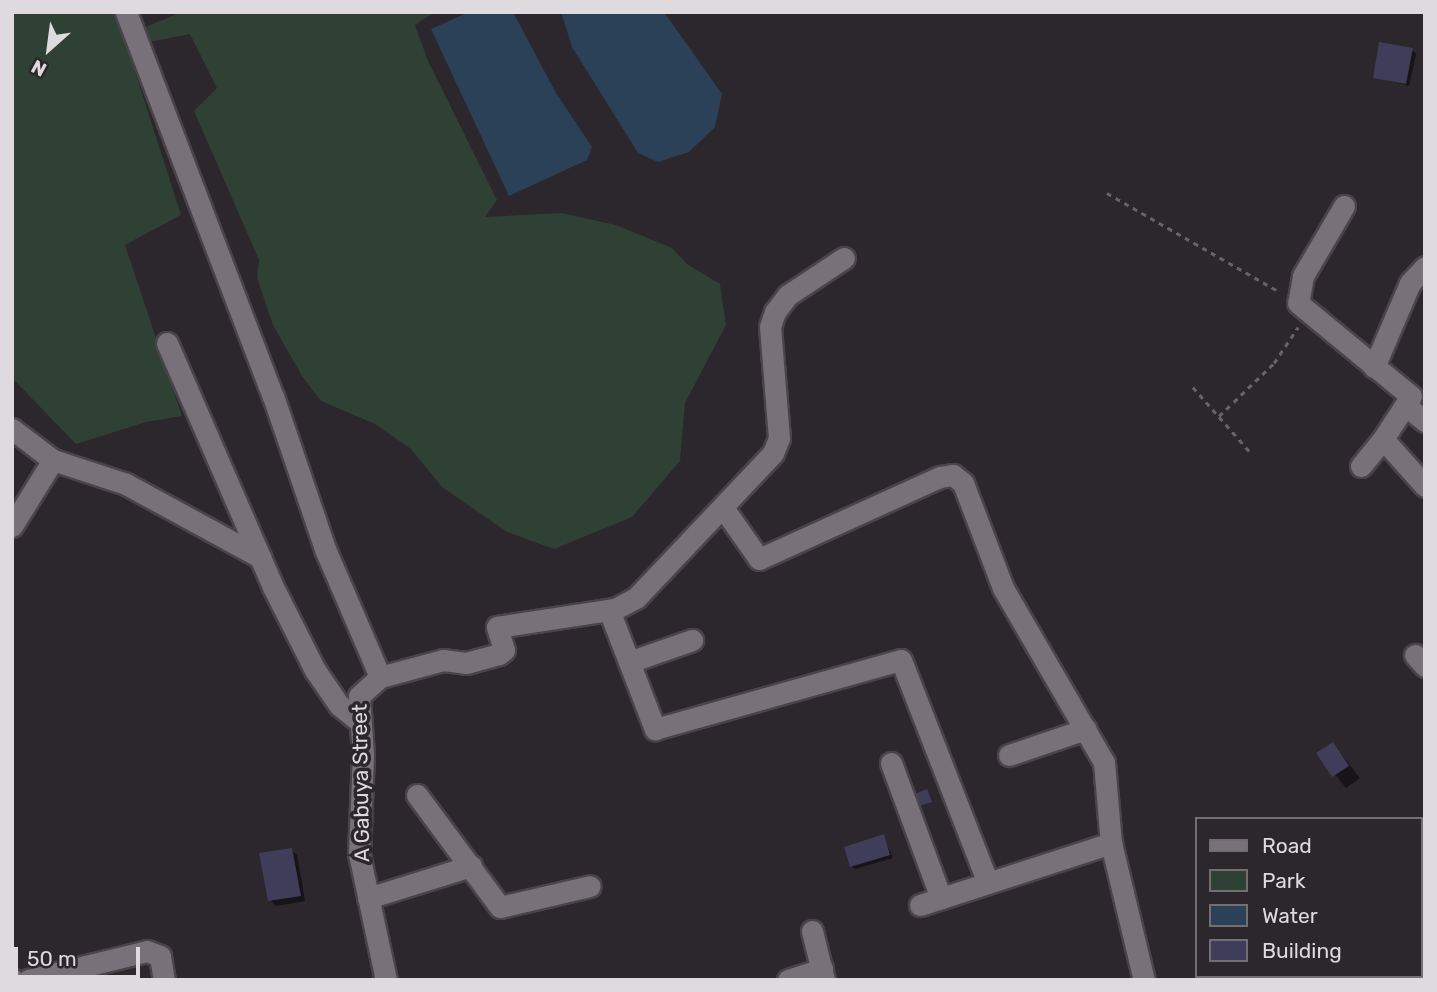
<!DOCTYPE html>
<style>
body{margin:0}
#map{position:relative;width:1437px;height:992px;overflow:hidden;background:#2c262d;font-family:Rubik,sans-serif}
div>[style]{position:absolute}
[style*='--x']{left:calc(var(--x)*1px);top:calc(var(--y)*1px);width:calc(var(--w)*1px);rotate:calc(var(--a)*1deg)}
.green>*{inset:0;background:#2f4034}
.water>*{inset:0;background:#2a4158}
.shadow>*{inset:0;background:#0007}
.building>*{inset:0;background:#403d5a}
.path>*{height:2.5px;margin-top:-1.25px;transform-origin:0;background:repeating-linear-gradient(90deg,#686369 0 5px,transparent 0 10px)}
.roads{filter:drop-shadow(2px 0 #494449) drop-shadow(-2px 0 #494449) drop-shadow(0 2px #494449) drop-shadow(0 -2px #494449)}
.minor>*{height:21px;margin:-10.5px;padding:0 10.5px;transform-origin:10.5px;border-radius:10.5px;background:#79717a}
span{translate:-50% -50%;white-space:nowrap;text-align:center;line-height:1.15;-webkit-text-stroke:7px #2c262d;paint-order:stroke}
.street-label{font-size:21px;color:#dedade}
.frame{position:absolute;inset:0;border:14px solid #dedade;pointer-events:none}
.legend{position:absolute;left:1195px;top:817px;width:228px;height:161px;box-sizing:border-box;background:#2c262d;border:2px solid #736e74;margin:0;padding:9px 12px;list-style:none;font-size:21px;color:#dedade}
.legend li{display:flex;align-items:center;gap:14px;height:35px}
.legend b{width:35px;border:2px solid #736e74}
.north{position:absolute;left:14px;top:14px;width:70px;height:70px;-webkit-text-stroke:5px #2c262d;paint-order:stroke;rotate:208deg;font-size:19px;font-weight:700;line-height:28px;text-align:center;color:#dedade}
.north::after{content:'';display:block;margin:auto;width:24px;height:32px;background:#dedade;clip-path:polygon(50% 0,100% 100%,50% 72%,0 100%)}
.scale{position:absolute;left:14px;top:947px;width:126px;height:32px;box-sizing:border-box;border:4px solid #dedade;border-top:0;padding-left:9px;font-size:21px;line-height:24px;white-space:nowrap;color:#dedade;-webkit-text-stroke:5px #2c262d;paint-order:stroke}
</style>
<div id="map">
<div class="green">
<i style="clip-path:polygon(12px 12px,116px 12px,181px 215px,125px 245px,182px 416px,146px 422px,76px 444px,12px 378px)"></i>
<i style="clip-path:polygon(182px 12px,435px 12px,415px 25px,428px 61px,497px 200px,485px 217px,562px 213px,616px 225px,672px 248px,687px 264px,720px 284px,726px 325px,685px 403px,680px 461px,632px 517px,554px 549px,507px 532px,442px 487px,411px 449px,375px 424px,321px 401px,302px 376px,273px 325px,257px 278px,259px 260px,194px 111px,217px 88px,190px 34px,144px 43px,138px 30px)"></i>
</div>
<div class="water">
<i style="clip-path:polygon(469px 12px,513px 12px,556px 93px,592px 147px,587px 160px,509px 196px,431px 29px)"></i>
<i style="clip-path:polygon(561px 12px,664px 12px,722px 94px,715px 127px,689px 152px,658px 162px,638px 153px,572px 47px)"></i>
</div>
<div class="shadow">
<i style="clip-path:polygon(1412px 50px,1416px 54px,1409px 86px,1375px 77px)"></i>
<i style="clip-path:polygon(1333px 744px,1360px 778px,1346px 788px,1319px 754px)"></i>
<i style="clip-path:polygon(883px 836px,893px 858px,855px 869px,851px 866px)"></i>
<i style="clip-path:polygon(291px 850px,297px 855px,305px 901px,276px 906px,270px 900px)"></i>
</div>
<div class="building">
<i style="clip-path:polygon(1379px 42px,1413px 48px,1406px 84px,1373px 78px)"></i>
<i style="clip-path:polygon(1333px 742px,1349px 766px,1332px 777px,1316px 753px)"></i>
<i style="clip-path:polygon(927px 789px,932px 802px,912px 808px,910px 796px)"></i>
<i style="clip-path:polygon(884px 834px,890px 855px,850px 867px,844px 847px)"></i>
<i style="clip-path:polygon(292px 848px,301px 896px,268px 901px,259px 853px)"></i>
</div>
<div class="path">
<i style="--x:1107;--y:193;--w:199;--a:29.8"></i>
<i style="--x:1193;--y:387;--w:88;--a:48.7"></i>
<i style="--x:1219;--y:416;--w:76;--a:-43.9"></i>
<i style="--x:1274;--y:363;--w:43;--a:-56.3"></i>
<i style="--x:1304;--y:976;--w:6;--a:45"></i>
<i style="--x:1335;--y:980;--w:7;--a:-34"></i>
</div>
<div class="roads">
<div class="minor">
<i style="--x:126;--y:12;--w:411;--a:69.1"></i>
<i style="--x:273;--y:396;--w:162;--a:71.2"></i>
<i style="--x:325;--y:549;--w:139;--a:66.7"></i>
<i style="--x:1344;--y:206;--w:81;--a:120.4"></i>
<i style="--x:1303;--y:276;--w:27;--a:100"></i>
<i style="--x:1298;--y:303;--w:146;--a:39.5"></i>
<i style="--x:1411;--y:396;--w:51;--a:123.1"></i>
<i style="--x:1383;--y:439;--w:63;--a:48.2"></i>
<i style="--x:167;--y:343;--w:264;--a:66.5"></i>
<i style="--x:272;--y:585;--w:95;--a:63.2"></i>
<i style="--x:315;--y:670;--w:42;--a:55.6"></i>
<i style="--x:339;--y:705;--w:26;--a:39"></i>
<i style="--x:1374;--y:367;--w:91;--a:-66.8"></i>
<i style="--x:1410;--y:283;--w:22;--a:-47"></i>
<i style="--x:1405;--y:405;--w:26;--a:39"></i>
<i style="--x:12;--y:429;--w:51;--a:37.1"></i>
<i style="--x:53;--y:460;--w:77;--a:18.2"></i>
<i style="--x:126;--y:484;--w:153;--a:28.6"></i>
<i style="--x:1361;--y:466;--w:35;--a:-51"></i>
<i style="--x:724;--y:509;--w:61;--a:55"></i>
<i style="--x:759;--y:559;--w:199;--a:-24.4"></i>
<i style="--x:940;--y:477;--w:13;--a:-9"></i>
<i style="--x:953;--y:475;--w:13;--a:39"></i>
<i style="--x:963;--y:483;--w:112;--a:69.1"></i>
<i style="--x:1003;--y:588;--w:201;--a:59.9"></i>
<i style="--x:1104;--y:762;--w:81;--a:85.1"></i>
<i style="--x:1111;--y:843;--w:141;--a:76.5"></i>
<i style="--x:12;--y:526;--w:78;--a:-58.2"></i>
<i style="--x:609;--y:610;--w:128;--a:68.9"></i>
<i style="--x:655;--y:729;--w:255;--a:-15.7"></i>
<i style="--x:901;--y:660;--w:239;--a:68.7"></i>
<i style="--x:1415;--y:655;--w:15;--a:48"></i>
<i style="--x:629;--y:662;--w:67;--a:-19.2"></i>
<i style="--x:1009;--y:755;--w:81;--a:-18.7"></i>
<i style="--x:891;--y:763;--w:144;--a:69.7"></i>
<i style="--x:417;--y:795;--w:139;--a:53.5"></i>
<i style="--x:500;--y:907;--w:92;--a:-13.1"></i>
<i style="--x:368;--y:898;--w:108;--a:-17.3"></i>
<i style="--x:920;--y:905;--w:201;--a:-18"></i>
<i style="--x:812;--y:931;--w:50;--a:76.2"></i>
<i style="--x:12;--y:979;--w:1;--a:45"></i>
<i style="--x:28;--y:980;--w:122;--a:-13.7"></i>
<i style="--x:147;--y:951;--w:14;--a:21"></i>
<i style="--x:160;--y:956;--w:24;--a:81"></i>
<i style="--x:386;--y:980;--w:129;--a:-102.1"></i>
<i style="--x:359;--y:854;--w:99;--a:-87.7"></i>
<i style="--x:363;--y:755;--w:59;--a:-93.9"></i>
<i style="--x:359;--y:696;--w:28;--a:-42"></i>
<i style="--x:380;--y:677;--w:65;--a:-15.1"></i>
<i style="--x:443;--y:660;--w:23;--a:7"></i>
<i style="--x:466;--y:663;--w:34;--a:-15"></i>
<i style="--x:499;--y:654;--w:6;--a:-39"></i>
<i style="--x:504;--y:650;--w:24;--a:-107"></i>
<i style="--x:497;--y:627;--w:119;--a:-8.7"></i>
<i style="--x:615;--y:609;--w:24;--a:-28"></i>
<i style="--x:636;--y:598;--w:199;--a:-46.6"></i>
<i style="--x:773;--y:453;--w:16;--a:-68"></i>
<i style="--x:779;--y:438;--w:111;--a:-94.6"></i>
<i style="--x:770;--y:327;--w:16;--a:-72"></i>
<i style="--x:775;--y:312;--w:21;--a:-53"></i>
<i style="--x:788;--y:295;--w:67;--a:-33.5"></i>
<i style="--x:788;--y:980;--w:36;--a:-18"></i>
</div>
</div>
<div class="street-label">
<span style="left:361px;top:783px;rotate:-91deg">A Gabuya Street</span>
</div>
<div class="frame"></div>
<ul class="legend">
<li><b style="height:9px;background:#79717a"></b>Road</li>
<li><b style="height:19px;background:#2f4034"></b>Park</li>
<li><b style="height:19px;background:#2a4158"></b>Water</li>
<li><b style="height:19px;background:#403d5a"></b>Building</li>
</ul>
<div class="north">N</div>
<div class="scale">50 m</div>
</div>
